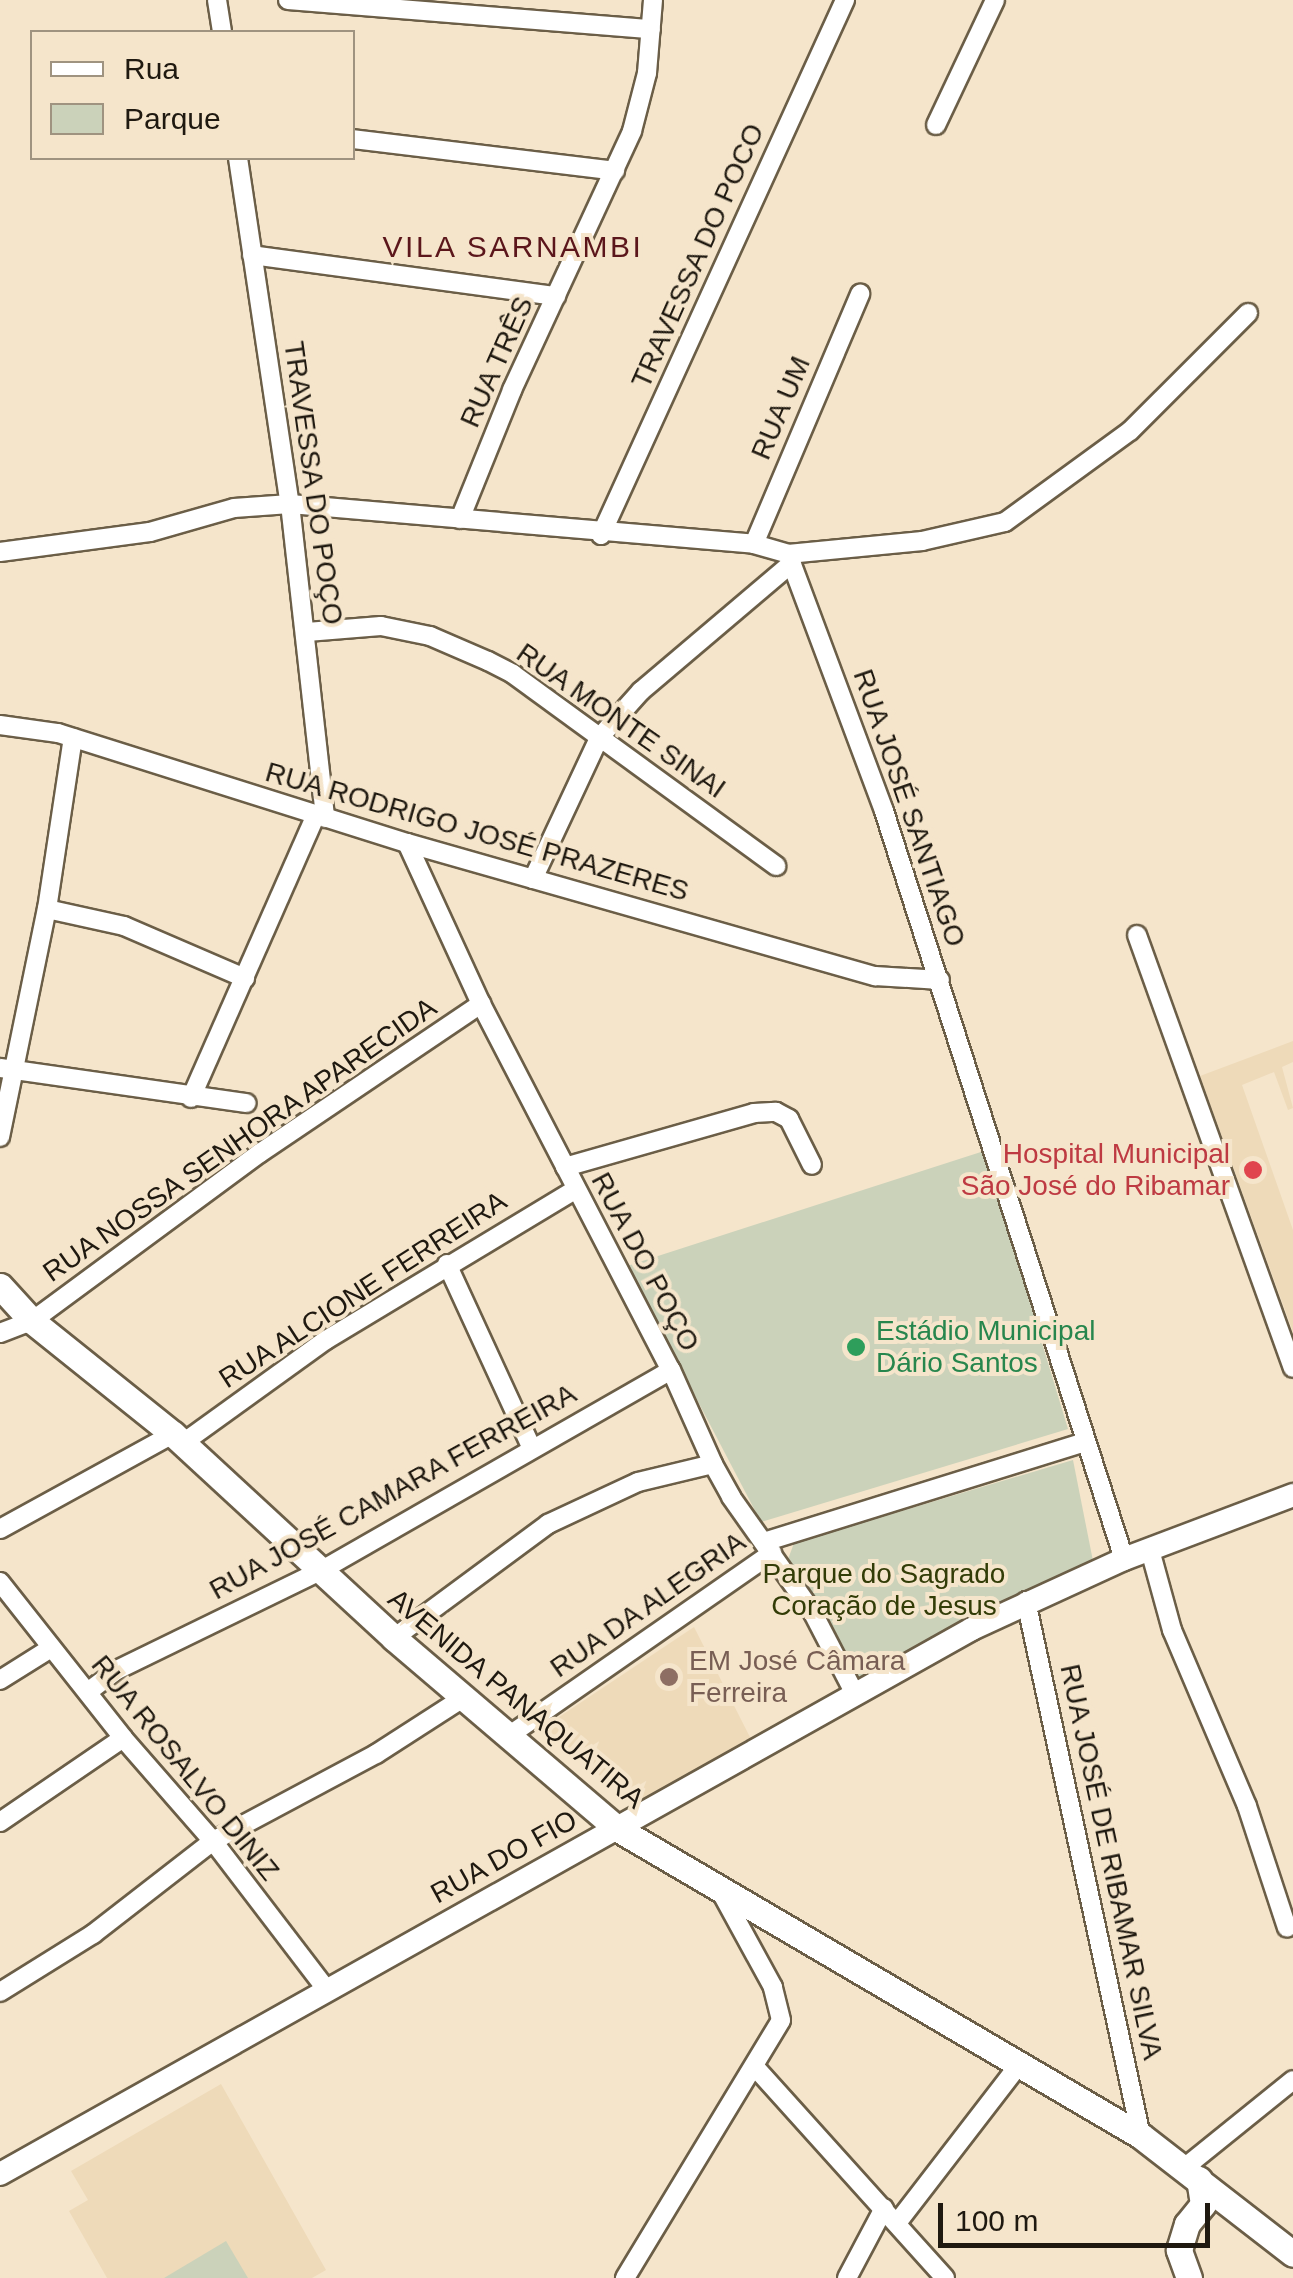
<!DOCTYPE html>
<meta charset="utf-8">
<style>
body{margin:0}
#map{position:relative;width:1293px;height:2278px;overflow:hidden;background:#f5e5cb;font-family:Arial,sans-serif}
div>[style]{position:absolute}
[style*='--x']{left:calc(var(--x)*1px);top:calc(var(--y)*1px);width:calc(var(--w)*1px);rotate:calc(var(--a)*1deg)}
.built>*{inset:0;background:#eedab9}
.green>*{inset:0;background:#cbd2ba}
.roads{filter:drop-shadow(2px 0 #6b5e47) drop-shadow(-2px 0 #6b5e47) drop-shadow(0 2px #6b5e47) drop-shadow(0 -2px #6b5e47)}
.minor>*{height:18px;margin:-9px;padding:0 9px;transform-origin:9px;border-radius:9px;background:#fff}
.tertiary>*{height:22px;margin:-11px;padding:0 11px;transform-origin:11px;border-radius:11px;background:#fff}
.secondary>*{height:25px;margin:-12.5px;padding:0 12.5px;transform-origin:12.5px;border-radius:12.5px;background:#fff}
.dots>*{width:28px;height:28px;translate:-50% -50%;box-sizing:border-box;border:5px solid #f5e5cb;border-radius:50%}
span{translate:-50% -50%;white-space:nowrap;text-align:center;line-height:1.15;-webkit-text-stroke:8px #f5e5cb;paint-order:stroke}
.street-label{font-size:28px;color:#1f1910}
.health-label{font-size:28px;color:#be3a42}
.right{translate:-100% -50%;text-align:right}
.leisure-label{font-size:28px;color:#27864d}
.left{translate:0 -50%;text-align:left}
.park-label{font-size:28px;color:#323c07}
.education-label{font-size:28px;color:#785e54}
.neighbourhood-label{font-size:30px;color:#5b161b;letter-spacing:2.5px}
.legend{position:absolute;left:30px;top:30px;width:325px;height:130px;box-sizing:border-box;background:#f5e5cb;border:2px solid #9f9380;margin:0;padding:12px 18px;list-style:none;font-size:30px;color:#1f1910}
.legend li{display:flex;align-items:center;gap:20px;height:50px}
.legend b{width:50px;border:2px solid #9f9380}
.scale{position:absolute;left:938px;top:2203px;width:272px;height:45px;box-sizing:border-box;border:5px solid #1f1910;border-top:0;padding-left:12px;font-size:30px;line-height:35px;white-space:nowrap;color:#1f1910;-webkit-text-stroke:8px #f5e5cb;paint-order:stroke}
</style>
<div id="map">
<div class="built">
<i style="clip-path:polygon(1293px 1041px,1293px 1062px,1282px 1067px,1293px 1108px,1288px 1110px,1274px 1072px,1242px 1085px,1293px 1230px,1293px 1332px,1200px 1076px)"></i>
<i style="clip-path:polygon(694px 1627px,754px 1745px,638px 1809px,544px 1727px)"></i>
<i style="clip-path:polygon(221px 2084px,326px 2270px,312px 2278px,107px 2278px,69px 2211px,88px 2200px,71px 2171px)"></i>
</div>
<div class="green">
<i style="clip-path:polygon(984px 1151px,1068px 1429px,761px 1522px,627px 1266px)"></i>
<i style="clip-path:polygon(1073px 1460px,1093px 1561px,862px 1686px,852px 1682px,787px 1562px,794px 1543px)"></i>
<i style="clip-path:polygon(226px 2241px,248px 2278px,164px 2278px)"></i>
</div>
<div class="roads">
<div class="minor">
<i style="--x:217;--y:0;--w:32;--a:81"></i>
<i style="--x:288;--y:0;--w:364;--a:4.6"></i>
<i style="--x:936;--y:125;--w:138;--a:-64.7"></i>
<i style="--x:352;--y:139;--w:265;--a:6.9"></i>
<i style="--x:238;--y:158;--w:350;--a:81.5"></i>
<i style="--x:290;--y:504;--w:316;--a:83.6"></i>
<i style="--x:252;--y:255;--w:307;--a:7.7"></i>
<i style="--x:460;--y:519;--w:139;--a:-68"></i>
<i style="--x:512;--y:390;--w:285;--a:-65.1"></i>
<i style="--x:632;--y:131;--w:60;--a:-75.5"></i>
<i style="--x:647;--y:73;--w:73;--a:-85.3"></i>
<i style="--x:601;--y:535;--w:588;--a:-65.48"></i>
<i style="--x:754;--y:544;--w:272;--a:-67"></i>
<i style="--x:0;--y:552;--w:151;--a:-7.6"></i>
<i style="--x:150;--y:532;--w:87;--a:-15.9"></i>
<i style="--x:234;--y:508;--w:56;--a:-4.1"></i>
<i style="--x:290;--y:504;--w:466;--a:4.9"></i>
<i style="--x:754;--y:544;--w:35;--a:16"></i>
<i style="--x:788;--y:554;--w:274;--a:69.5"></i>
<i style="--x:884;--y:811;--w:786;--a:72.21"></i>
<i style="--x:788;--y:554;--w:135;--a:-5.5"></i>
<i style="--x:922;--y:541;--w:85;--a:-12.9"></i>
<i style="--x:1005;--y:522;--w:155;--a:-36.1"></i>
<i style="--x:1130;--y:431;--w:167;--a:-45"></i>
<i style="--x:307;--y:632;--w:74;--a:-4.6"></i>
<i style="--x:381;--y:626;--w:50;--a:11.5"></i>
<i style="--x:430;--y:636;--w:63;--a:23.3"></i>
<i style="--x:488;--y:661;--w:28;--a:27"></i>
<i style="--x:513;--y:674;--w:326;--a:36.1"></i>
<i style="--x:0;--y:725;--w:59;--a:7.9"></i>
<i style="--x:58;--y:733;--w:366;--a:17.5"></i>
<i style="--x:407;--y:843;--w:487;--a:15.9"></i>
<i style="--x:875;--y:976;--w:65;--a:3.5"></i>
<i style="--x:407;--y:843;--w:177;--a:65.3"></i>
<i style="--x:481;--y:1004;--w:412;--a:62.6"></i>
<i style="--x:671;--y:1370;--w:103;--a:65.9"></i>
<i style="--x:713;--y:1464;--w:38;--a:61"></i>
<i style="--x:731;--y:1497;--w:142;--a:54.7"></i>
<i style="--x:813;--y:1613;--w:91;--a:62.6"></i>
<i style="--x:533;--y:879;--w:156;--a:-64.9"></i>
<i style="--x:599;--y:738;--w:63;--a:-48.2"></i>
<i style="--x:641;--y:691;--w:198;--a:-40.3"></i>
<i style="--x:47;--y:909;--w:79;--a:12.4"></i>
<i style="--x:124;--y:926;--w:132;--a:23.3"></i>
<i style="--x:1137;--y:935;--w:460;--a:70.2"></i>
<i style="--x:0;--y:1068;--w:249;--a:8.1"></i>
<i style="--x:191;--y:1098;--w:309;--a:-66.2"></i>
<i style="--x:0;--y:1137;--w:233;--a:-78.4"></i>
<i style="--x:47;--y:909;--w:173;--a:-81.4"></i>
<i style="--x:565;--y:1167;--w:197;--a:-15.9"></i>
<i style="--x:754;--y:1113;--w:22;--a:-3"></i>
<i style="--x:776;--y:1112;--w:15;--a:28"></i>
<i style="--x:789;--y:1119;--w:51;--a:63.4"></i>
<i style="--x:447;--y:1264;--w:201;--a:65.3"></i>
<i style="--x:0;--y:1333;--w:34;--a:-21"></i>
<i style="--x:32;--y:1321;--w:283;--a:-36.4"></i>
<i style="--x:260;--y:1153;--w:267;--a:-34"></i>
<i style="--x:183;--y:1443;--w:176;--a:-35.8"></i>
<i style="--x:326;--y:1340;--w:292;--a:-31.1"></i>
<i style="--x:0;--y:1529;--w:197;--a:-28.8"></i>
<i style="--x:764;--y:1542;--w:337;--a:-17.3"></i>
<i style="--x:1150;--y:1550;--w:83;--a:74.6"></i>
<i style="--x:1172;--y:1630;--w:191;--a:66.9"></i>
<i style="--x:1247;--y:1806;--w:128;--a:71.8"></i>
<i style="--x:0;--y:1582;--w:199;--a:51.7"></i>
<i style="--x:123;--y:1738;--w:137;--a:48.9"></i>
<i style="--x:213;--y:1841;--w:188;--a:52.6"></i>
<i style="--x:1026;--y:1601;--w:547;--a:77.87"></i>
<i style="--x:394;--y:1638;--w:192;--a:-36.5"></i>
<i style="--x:548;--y:1524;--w:99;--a:-25"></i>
<i style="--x:638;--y:1482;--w:77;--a:-13.5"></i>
<i style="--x:0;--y:1680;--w:60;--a:-32.1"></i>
<i style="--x:89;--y:1691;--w:35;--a:-37"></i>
<i style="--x:117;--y:1670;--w:228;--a:-26"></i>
<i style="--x:322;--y:1570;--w:402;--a:-29.8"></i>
<i style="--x:507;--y:1737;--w:323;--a:-34.8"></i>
<i style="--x:0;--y:1822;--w:149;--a:-34.3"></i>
<i style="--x:0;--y:1992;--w:110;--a:-31.9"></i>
<i style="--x:93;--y:1934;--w:152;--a:-37.8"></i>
<i style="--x:213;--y:1841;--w:185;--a:-28.1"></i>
<i style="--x:376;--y:1754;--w:103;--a:-32.8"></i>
<i style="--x:755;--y:2067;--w:284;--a:48"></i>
<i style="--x:1184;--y:2168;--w:140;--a:-38.9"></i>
<i style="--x:897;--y:2223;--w:203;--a:-52.4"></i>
<i style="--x:625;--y:2278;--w:301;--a:-58.8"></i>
<i style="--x:781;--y:2020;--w:34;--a:-104"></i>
<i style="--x:773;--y:1987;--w:111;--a:-118.7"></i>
<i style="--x:847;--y:2278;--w:79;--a:-62.1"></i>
</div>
<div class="tertiary">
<i style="--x:0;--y:2174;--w:1114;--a:-29.28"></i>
<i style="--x:972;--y:1629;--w:167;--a:-24.7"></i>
<i style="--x:1124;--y:1559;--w:181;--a:-20.7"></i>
</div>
<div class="secondary">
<i style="--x:0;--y:1286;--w:47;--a:47.6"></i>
<i style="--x:32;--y:1321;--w:181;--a:38.7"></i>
<i style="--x:173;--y:1434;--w:301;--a:42.7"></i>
<i style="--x:394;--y:1638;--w:294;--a:40.5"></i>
<i style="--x:618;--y:1829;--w:606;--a:30.41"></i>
<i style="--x:1141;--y:2136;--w:192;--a:37.8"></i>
<i style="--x:1189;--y:2278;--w:30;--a:-110"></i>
<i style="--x:1179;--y:2250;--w:27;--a:-73"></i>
<i style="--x:1187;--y:2224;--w:26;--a:-51"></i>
<i style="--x:1203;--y:2204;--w:25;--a:-99"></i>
</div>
</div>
<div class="dots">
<i style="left:1253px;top:1170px;background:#e0444e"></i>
<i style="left:856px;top:1347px;background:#2e9e5b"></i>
<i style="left:669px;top:1677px;background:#8d6e63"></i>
</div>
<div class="street-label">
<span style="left:698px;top:256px;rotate:-66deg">TRAVESSA DO POCO</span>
<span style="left:497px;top:362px;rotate:-66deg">RUA TRÊS</span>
<span style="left:781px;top:408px;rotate:-67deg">RUA UM</span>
<span style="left:313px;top:483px;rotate:82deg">TRAVESSA DO POÇO</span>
<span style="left:621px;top:721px;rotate:35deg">RUA MONTE SINAI</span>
<span style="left:909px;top:808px;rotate:71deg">RUA JOSÉ SANTIAGO</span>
<span style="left:477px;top:832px;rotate:16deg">RUA RODRIGO JOSÉ PRAZERES</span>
<span style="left:240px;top:1140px;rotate:-35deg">RUA NOSSA SENHORA APARECIDA</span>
<span style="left:645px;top:1262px;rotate:62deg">RUA DO POÇO</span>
<span style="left:363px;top:1290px;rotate:-33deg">RUA ALCIONE FERREIRA</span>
<span style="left:393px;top:1492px;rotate:-29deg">RUA JOSÉ CAMARA FERREIRA</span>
<span style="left:648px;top:1605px;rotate:-35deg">RUA DA ALEGRIA</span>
<span style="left:516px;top:1699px;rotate:40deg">AVENIDA PANAQUATIRA</span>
<span style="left:185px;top:1768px;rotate:51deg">RUA ROSALVO DINIZ</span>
<span style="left:504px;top:1857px;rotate:-29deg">RUA DO FIO</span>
<span style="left:1111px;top:1862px;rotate:78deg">RUA JOSÉ DE RIBAMAR SILVA</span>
</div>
<div class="health-label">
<span class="right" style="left:1230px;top:1170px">Hospital Municipal<br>São José do Ribamar</span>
</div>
<div class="leisure-label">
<span class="left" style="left:876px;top:1347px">Estádio Municipal<br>Dário Santos</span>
</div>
<div class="park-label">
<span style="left:884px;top:1590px">Parque do Sagrado<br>Coração de Jesus</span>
</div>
<div class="education-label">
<span class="left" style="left:689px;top:1677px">EM José Câmara<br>Ferreira</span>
</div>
<div class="neighbourhood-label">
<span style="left:513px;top:247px">VILA SARNAMBI</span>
</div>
<ul class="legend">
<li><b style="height:12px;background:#fff"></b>Rua</li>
<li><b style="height:28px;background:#cbd2ba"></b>Parque</li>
</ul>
<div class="scale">100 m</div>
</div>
